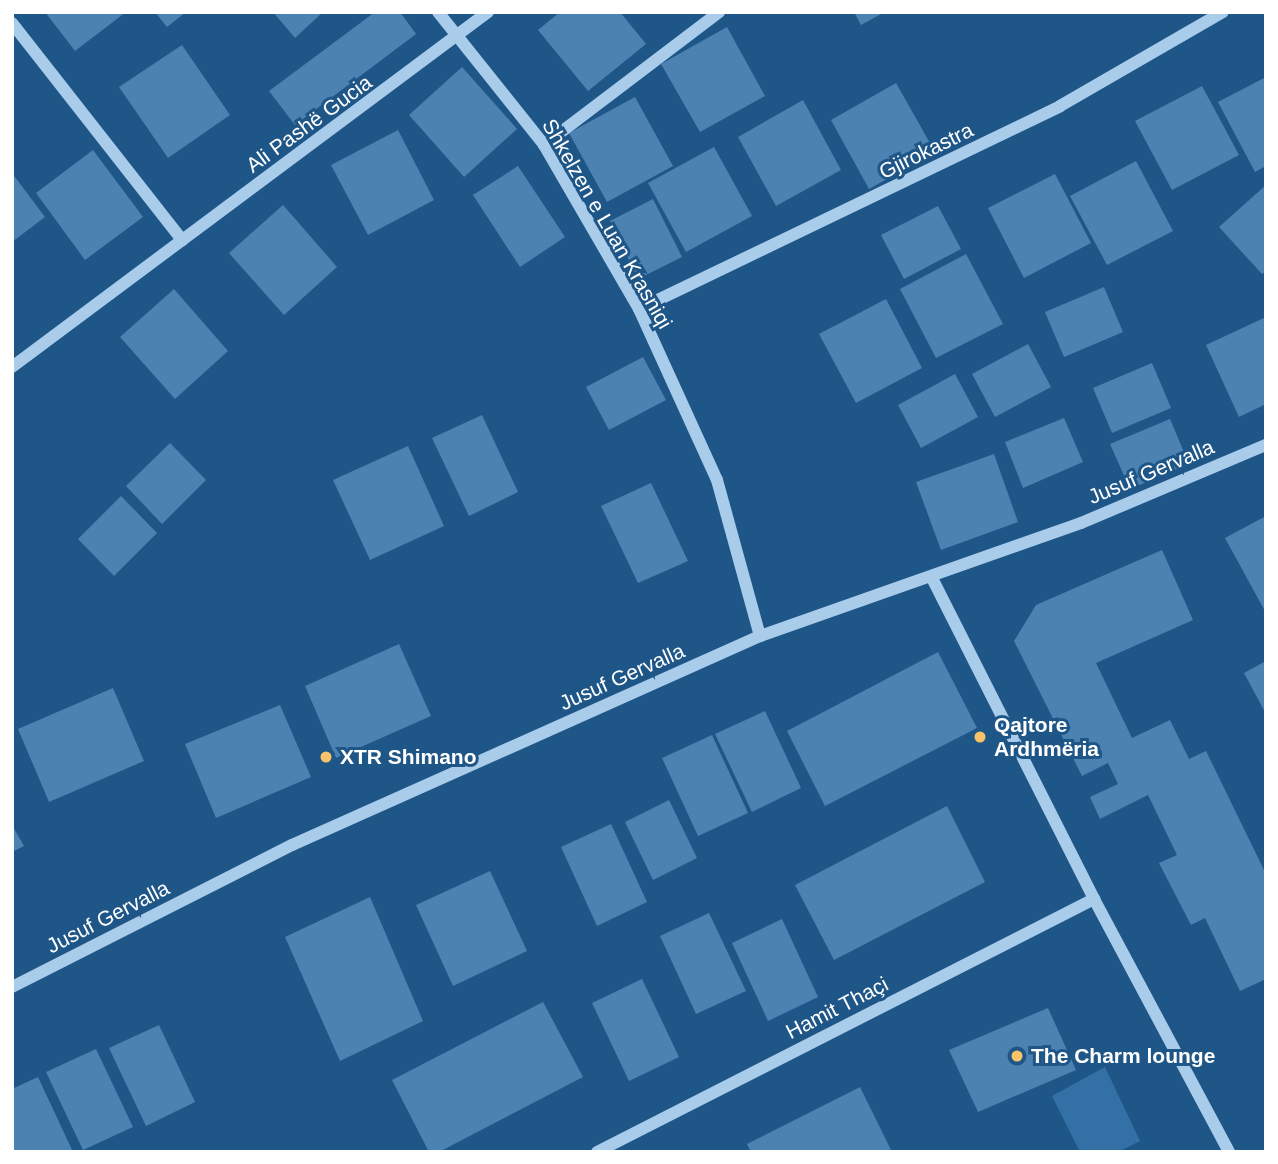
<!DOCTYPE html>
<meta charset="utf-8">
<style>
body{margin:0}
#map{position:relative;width:1278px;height:1164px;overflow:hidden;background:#1f5688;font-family:Helvetica,sans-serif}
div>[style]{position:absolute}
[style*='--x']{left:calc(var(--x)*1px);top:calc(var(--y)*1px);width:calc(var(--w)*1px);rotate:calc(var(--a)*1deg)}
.green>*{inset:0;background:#3370a5}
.building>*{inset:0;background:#4c82b2}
.minor>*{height:12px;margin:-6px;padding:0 6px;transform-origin:6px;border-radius:6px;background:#a9cceb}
.dots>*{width:19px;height:19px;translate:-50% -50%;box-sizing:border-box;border:4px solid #1f5688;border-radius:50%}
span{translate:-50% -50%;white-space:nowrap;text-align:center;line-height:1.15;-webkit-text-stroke:6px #1f5688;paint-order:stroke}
.street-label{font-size:21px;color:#fff}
.poi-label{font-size:21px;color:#fff;font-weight:700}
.left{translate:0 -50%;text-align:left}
.frame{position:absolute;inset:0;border:14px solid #fff;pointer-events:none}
</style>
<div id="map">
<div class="green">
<i style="clip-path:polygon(1105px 1067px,1140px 1141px,1118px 1152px,1080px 1152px,1052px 1096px)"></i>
</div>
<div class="building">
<i style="clip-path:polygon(45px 12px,126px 12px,75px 51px)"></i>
<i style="clip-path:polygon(155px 12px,186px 12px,167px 27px)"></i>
<i style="clip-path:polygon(273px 12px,323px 12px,295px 38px)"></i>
<i style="clip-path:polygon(375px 12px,400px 12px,416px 34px,295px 125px,269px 91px)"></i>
<i style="clip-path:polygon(560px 12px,620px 12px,646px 44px,588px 91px,538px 30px)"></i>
<i style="clip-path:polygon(854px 12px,885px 12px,861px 25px)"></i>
<i style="clip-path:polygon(727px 27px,765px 96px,700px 132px,661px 64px)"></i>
<i style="clip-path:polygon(182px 45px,230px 115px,168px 158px,119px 87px)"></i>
<i style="clip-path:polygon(462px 67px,517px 129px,464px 177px,409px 115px)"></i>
<i style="clip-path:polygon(1266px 77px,1266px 166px,1255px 172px,1218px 102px)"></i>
<i style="clip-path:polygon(896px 83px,935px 152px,869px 189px,831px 120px)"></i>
<i style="clip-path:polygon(1202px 86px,1239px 155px,1172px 190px,1135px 121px)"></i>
<i style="clip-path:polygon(635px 97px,673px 166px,607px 202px,569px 133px)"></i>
<i style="clip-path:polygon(803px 100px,841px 170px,776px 206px,738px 137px)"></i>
<i style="clip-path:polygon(398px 130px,434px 200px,368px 235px,331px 165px)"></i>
<i style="clip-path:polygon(714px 147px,752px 216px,686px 252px,648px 183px)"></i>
<i style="clip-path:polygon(93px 150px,143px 217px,85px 260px,36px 193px)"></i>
<i style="clip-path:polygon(1136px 161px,1173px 231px,1107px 265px,1070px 196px)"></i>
<i style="clip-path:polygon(518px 166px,565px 237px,520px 267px,473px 195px)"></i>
<i style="clip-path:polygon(12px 173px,45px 217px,12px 242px)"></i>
<i style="clip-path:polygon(1055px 174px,1091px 243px,1024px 278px,988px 208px)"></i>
<i style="clip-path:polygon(1266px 185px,1266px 271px,1262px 274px,1219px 227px)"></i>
<i style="clip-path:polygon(653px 199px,682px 257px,638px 279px,610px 221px)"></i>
<i style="clip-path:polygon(283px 205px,337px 267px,284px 315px,229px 253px)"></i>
<i style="clip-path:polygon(938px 206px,961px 249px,904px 279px,881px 235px)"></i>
<i style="clip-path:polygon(966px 254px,1003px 324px,936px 358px,900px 289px)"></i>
<i style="clip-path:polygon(1104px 287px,1123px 332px,1064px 357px,1045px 312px)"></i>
<i style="clip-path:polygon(174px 289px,228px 351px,175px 399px,120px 337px)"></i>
<i style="clip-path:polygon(886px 299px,922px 368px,856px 403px,819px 334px)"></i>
<i style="clip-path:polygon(1266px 317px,1266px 404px,1239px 417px,1206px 345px)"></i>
<i style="clip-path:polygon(1028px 344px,1051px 387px,995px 417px,972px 374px)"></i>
<i style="clip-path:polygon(643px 357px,666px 400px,609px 430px,586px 387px)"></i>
<i style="clip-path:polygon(1152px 363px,1171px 408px,1112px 433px,1093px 388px)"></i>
<i style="clip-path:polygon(955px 374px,978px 417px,921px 448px,898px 405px)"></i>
<i style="clip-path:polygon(482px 415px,518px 492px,469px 516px,432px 438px)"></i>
<i style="clip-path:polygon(1064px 418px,1083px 462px,1023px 488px,1005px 442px)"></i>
<i style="clip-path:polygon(1170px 419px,1189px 464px,1130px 489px,1110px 444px)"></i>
<i style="clip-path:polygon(170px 443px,206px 480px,162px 524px,126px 486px)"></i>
<i style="clip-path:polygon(408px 446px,444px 526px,370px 560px,333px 480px)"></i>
<i style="clip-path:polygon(994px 454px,1018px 522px,941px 550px,916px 482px)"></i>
<i style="clip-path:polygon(651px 483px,688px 561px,638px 583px,601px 506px)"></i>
<i style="clip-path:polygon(121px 496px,157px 533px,114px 576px,78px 539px)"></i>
<i style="clip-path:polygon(1266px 516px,1266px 613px,1225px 538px)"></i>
<i style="clip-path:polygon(1162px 550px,1193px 620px,1096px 663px,1132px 738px,1170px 720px,1189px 759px,1206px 751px,1266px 874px,1266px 979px,1240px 991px,1205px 918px,1191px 925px,1159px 863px,1177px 855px,1148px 795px,1100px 819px,1090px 797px,1118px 784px,1108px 763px,1082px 776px,1014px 641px,1036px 605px)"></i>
<i style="clip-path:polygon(399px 644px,431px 716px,336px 758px,305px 686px)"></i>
<i style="clip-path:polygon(938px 652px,977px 728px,825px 806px,787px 731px)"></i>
<i style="clip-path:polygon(1266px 661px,1266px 714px,1244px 673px)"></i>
<i style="clip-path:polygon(113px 688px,144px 761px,49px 802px,18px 729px)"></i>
<i style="clip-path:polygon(280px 705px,311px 777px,216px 818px,185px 744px)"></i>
<i style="clip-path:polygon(765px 711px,801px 788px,752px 812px,715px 734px)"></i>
<i style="clip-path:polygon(712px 735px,748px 813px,698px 836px,662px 758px)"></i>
<i style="clip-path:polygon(669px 800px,697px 858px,653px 880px,625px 822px)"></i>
<i style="clip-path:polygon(947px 806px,985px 882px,834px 960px,795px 885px)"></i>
<i style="clip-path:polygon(611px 824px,647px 902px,597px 926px,561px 847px)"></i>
<i style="clip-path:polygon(12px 825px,24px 846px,12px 852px)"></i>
<i style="clip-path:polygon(490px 871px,527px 951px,453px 986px,416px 905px)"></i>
<i style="clip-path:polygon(370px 897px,423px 1021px,340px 1061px,285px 937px)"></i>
<i style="clip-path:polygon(709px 913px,746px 991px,696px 1014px,660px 936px)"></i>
<i style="clip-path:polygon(782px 919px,818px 997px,768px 1021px,732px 943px)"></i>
<i style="clip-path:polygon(642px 979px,679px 1057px,629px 1081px,592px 1003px)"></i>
<i style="clip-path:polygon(543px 1002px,583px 1077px,439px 1152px,429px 1152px,392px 1080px)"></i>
<i style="clip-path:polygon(1048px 1008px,1076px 1070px,978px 1112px,949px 1050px)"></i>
<i style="clip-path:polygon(159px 1025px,195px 1102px,146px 1126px,109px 1048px)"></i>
<i style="clip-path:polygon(96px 1049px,133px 1127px,83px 1150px,46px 1072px)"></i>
<i style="clip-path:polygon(38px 1077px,73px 1152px,12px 1152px,12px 1089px)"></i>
<i style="clip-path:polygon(860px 1087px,892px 1152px,751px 1152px,747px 1144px)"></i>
</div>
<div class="minor">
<i style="--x:438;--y:12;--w:170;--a:51.4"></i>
<i style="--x:544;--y:145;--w:190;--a:59.9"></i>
<i style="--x:639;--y:309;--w:188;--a:65.5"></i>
<i style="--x:717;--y:480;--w:162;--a:74.6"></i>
<i style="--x:12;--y:23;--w:276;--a:51.9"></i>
<i style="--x:544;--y:145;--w:220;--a:-37.2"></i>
<i style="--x:639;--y:309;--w:467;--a:-25.7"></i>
<i style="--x:1060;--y:106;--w:188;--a:-30"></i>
<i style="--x:12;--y:367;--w:594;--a:-36.72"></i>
<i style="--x:932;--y:578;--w:360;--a:63.2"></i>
<i style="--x:1094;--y:899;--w:287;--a:61.9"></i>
<i style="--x:12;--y:987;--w:314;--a:-26.9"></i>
<i style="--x:292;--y:845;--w:513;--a:-24.06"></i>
<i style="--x:760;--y:636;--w:340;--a:-19.4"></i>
<i style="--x:1081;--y:523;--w:201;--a:-22.9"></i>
<i style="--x:597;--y:1152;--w:558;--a:-26.98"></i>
</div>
<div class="dots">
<i style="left:980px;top:737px;background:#f9c369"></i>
<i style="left:326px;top:757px;background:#f9c369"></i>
<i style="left:1017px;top:1056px;background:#f9c369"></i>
</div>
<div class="street-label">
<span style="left:309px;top:124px;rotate:-36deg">Ali Pashë Gucia</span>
<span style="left:926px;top:151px;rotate:-26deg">Gjirokastra</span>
<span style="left:607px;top:224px;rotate:60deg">Shkelzen e Luan Krasniqi</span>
<span style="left:1151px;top:472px;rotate:-23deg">Jusuf Gervalla</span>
<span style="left:622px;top:677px;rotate:-24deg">Jusuf Gervalla</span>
<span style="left:108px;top:917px;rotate:-27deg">Jusuf Gervalla</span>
<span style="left:837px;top:1008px;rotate:-27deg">Hamit Thaçi</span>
</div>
<div class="poi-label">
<span class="left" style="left:994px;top:737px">Qajtore<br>Ardhmëria</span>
<span class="left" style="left:340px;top:757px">XTR Shimano</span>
<span class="left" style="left:1031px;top:1056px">The Charm lounge</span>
</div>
<div class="frame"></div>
</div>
